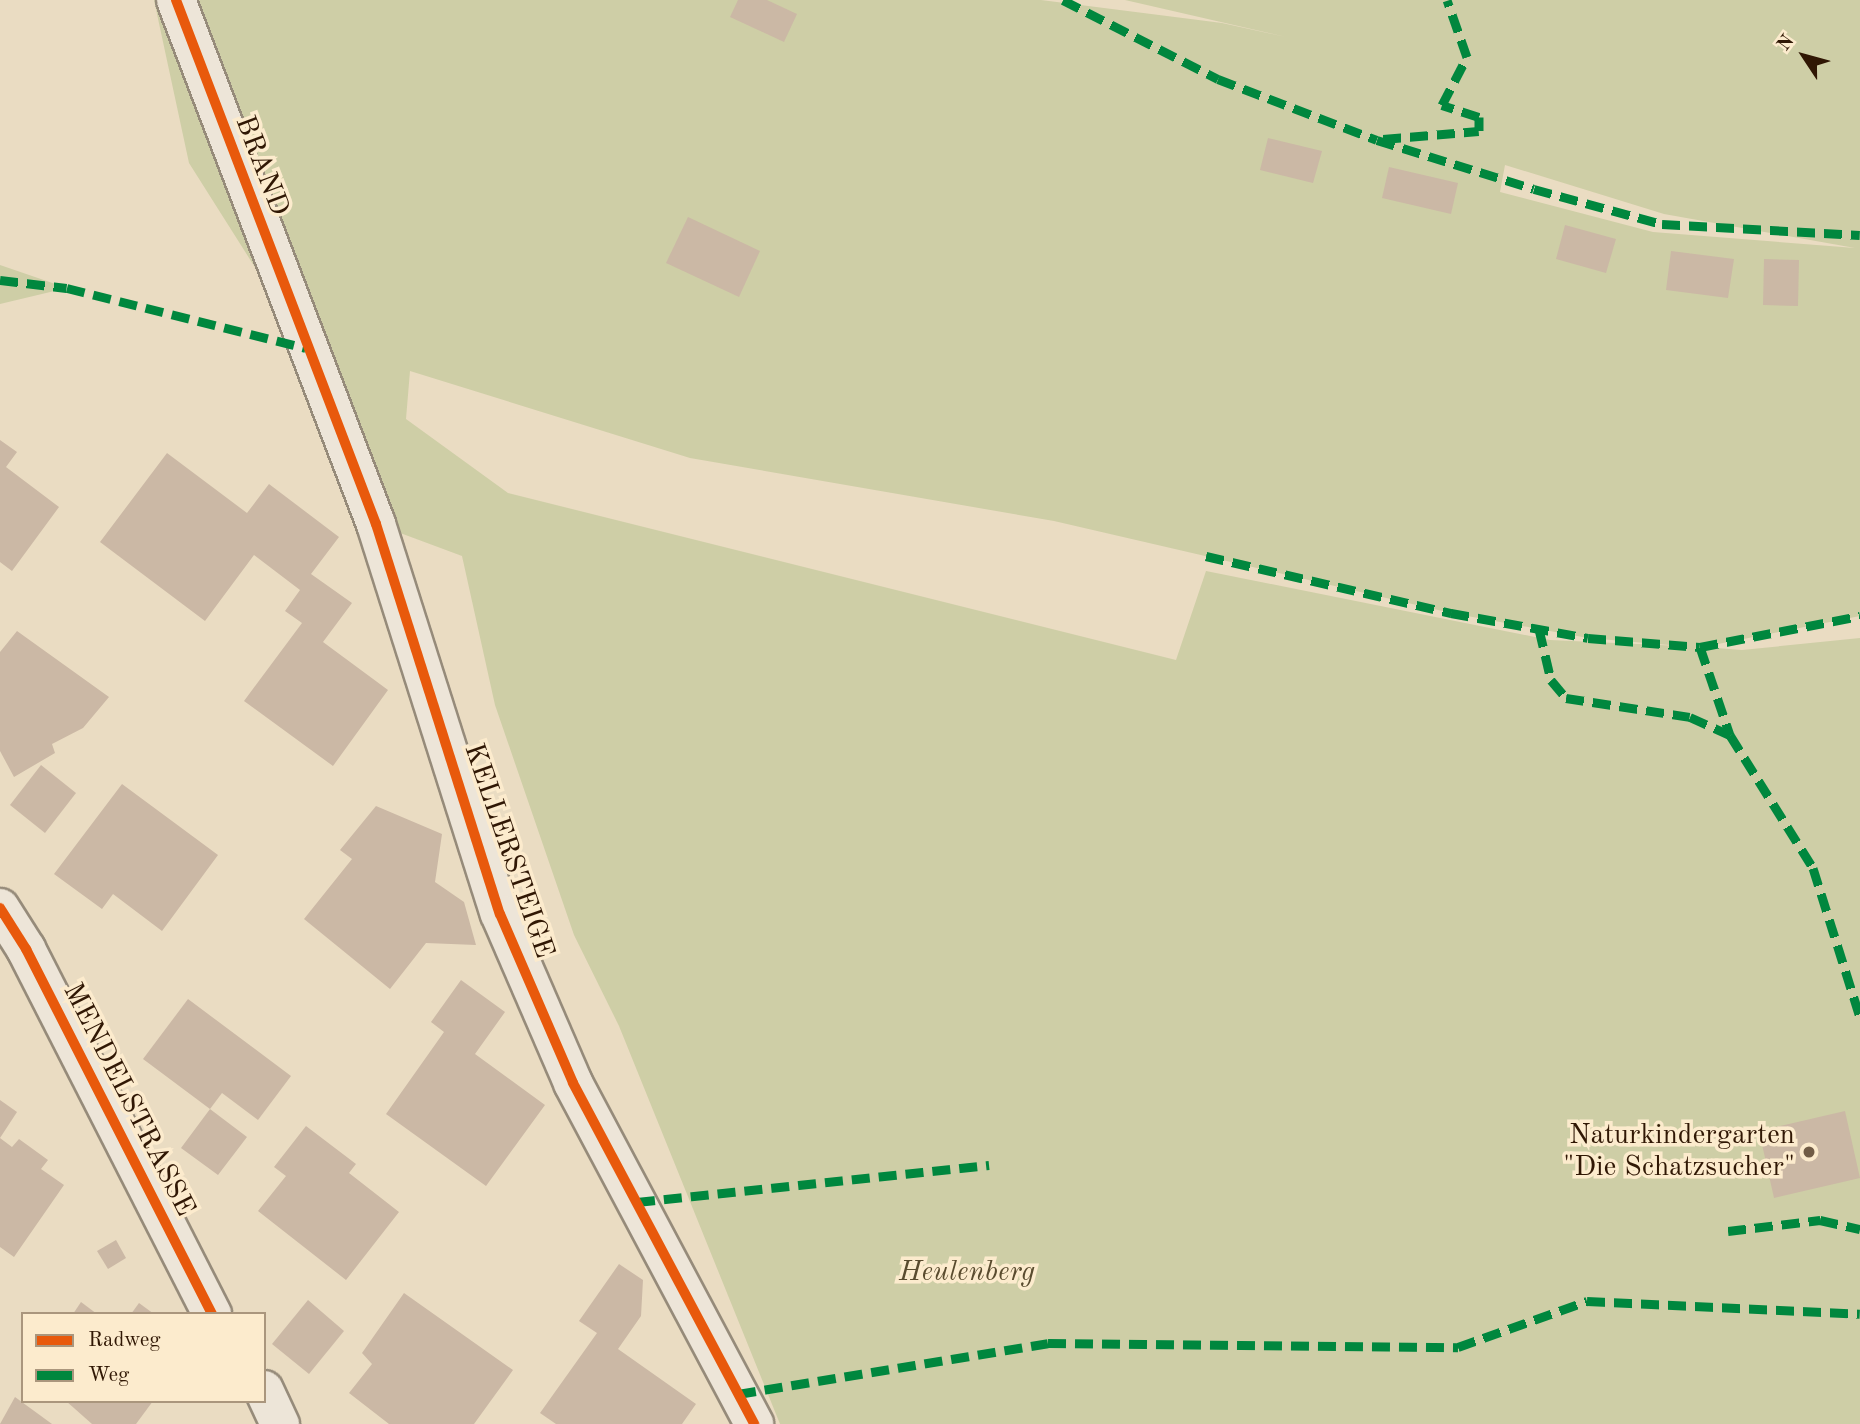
<!DOCTYPE html>
<style>
body{margin:0}
#map{position:relative;width:1860px;height:1424px;overflow:hidden;background:#eadcc2;font-family:"Old Standard TT",serif}
div>[style]{position:absolute}
[style*='--x']{left:calc(var(--x)*1px);top:calc(var(--y)*1px);width:calc(var(--w)*1px);rotate:calc(var(--a)*1deg)}
.green>*{inset:0;background:#cecea6}
.building>*{inset:0;background:#cbb8a5}
.roads{filter:drop-shadow(2px 0 #968b7a) drop-shadow(-2px 0 #968b7a) drop-shadow(0 2px #968b7a) drop-shadow(0 -2px #968b7a)}
.minor>*{height:38px;margin:-19px;padding:0 19px;transform-origin:19px;border-radius:19px;background:#ede5d8}
.quiet>*{height:9px;margin-top:-4.5px;transform-origin:0;background:repeating-linear-gradient(90deg,#00873e 0 18px,transparent 0 27px)}
.cycleway>*{height:10px;margin:-5px;padding:0 5px;transform-origin:5px;border-radius:5px;background:#e8590c}
.dots>*{width:19px;height:19px;translate:-50% -50%;box-sizing:border-box;border:4px solid #fcebcd;border-radius:50%}
span{translate:-50% -50%;white-space:nowrap;text-align:center;line-height:1.15;-webkit-text-stroke:7px #fcebcd;paint-order:stroke}
.street-label{font-size:28px;color:#301704}
.poi-label{font-size:28px;color:#301704}
.right{translate:-100% -50%;text-align:right}
.park-label{font-size:28px;color:#594b2e;font-style:italic}
.legend{position:absolute;left:21px;top:1312px;width:245px;height:91px;box-sizing:border-box;background:#fcebcd;border:2px solid #aa967d;margin:0;padding:9px 12px;list-style:none;font-size:21px;color:#301704}
.legend li{display:flex;align-items:center;gap:14px;height:35px}
.legend b{width:35px;border:2px solid #aa967d}
.north{position:absolute;left:1769px;top:21px;width:70px;height:70px;-webkit-text-stroke:5px #fcebcd;paint-order:stroke;rotate:306deg;font-size:19px;font-weight:700;line-height:28px;text-align:center;color:#301704}
.north::after{content:'';display:block;margin:auto;width:24px;height:32px;background:#301704;clip-path:polygon(50% 0,100% 100%,50% 72%,0 100%)}
</style>
<div id="map">
<div class="green">
<i style="clip-path:polygon(evenodd,154px 0,1041px 0,1222px 23px,1286px 37px,1125px 0,1860px 0,1860px 616px,1703px 647px,1742px 650px,1860px 638px,1860px 1424px,780px 1424px,619px 1026px,574px 935px,495px 705px,462px 556px,376px 524px,306px 348px,189px 163px,154px 0,1505px 165px,1664px 214px,1855px 248px,1653px 232px,1500px 192px,1505px 165px,154px 0,410px 371px,690px 458px,1054px 521px,1451px 613px,1588px 638px,1681px 646px,1550px 640px,1206px 571px,1176px 660px,508px 493px,406px 419px,410px 371px)"></i>
<i style="clip-path:polygon(0 265px,67px 288px,0 304px)"></i>
</div>
<div class="building">
<i style="clip-path:polygon(738px 0,767px 0,797px 14px,784px 42px,730px 17px)"></i>
<i style="clip-path:polygon(1268px 138px,1322px 151px,1313px 183px,1260px 170px)"></i>
<i style="clip-path:polygon(1389px 167px,1458px 183px,1451px 214px,1382px 198px)"></i>
<i style="clip-path:polygon(688px 217px,760px 251px,739px 297px,666px 263px)"></i>
<i style="clip-path:polygon(1565px 225px,1616px 239px,1606px 273px,1556px 259px)"></i>
<i style="clip-path:polygon(1671px 251px,1734px 259px,1728px 298px,1666px 290px)"></i>
<i style="clip-path:polygon(1764px 259px,1799px 260px,1798px 306px,1763px 305px)"></i>
<i style="clip-path:polygon(0 440px,17px 452px,6px 467px,59px 507px,12px 571px,0 562px)"></i>
<i style="clip-path:polygon(167px 453px,247px 513px,269px 484px,339px 537px,311px 574px,352px 603px,323px 642px,388px 690px,333px 766px,244px 701px,302px 623px,285px 611px,300px 590px,254px 555px,205px 621px,100px 542px)"></i>
<i style="clip-path:polygon(17px 631px,109px 697px,83px 728px,52px 744px,55px 753px,14px 777px,0 751px,0 652px)"></i>
<i style="clip-path:polygon(41px 765px,76px 793px,45px 833px,10px 805px)"></i>
<i style="clip-path:polygon(122px 784px,218px 855px,162px 931px,113px 894px,102px 909px,54px 874px)"></i>
<i style="clip-path:polygon(376px 806px,442px 834px,435px 882px,464px 902px,476px 945px,426px 943px,390px 989px,304px 919px,352px 859px,340px 850px)"></i>
<i style="clip-path:polygon(461px 980px,505px 1012px,475px 1054px,545px 1105px,486px 1186px,386px 1114px,444px 1032px,431px 1022px)"></i>
<i style="clip-path:polygon(188px 999px,291px 1076px,258px 1120px,222px 1093px,210px 1109px,247px 1137px,218px 1175px,181px 1148px,210px 1109px,143px 1059px)"></i>
<i style="clip-path:polygon(0 1100px,17px 1112px,0 1138px)"></i>
<i style="clip-path:polygon(1845px 1111px,1860px 1178px,1774px 1198px,1759px 1131px)"></i>
<i style="clip-path:polygon(306px 1126px,356px 1164px,349px 1173px,399px 1212px,346px 1280px,258px 1211px,286px 1176px,274px 1167px)"></i>
<i style="clip-path:polygon(0 1138px,12px 1147px,19px 1139px,48px 1160px,41px 1169px,64px 1185px,14px 1257px,0 1247px)"></i>
<i style="clip-path:polygon(116px 1240px,126px 1258px,108px 1269px,97px 1251px)"></i>
<i style="clip-path:polygon(619px 1264px,643px 1280px,641px 1316px,618px 1349px,696px 1404px,682px 1424px,556px 1424px,540px 1413px,597px 1333px,579px 1321px)"></i>
<i style="clip-path:polygon(404px 1293px,513px 1370px,474px 1424px,389px 1424px,349px 1393px,372px 1364px,362px 1353px)"></i>
<i style="clip-path:polygon(308px 1300px,344px 1331px,309px 1374px,272px 1344px)"></i>
<i style="clip-path:polygon(81px 1302px,97px 1314px,73px 1314px)"></i>
<i style="clip-path:polygon(139px 1303px,154px 1314px,131px 1314px)"></i>
<i style="clip-path:polygon(15px 1397px,52px 1424px,0 1424px)"></i>
<i style="clip-path:polygon(66px 1401px,153px 1401px,136px 1424px,92px 1424px)"></i>
</div>
<div class="roads">
<div class="minor">
<i style="--x:176;--y:0;--w:561;--a:69.11"></i>
<i style="--x:376;--y:524;--w:409;--a:72.4"></i>
<i style="--x:500;--y:914;--w:184;--a:66.6"></i>
<i style="--x:573;--y:1083;--w:386;--a:62"></i>
<i style="--x:0;--y:908;--w:49;--a:57.6"></i>
<i style="--x:26;--y:949;--w:410;--a:63"></i>
<i style="--x:264;--y:1390;--w:38;--a:65"></i>
</div>
</div>
<div class="quiet">
<i style="--x:1063;--y:0;--w:174;--a:27"></i>
<i style="--x:1218;--y:79;--w:170;--a:21"></i>
<i style="--x:1377;--y:140;--w:164;--a:17.3"></i>
<i style="--x:1534;--y:189;--w:133;--a:15.3"></i>
<i style="--x:1662;--y:224;--w:198;--a:3.2"></i>
<i style="--x:1383;--y:139;--w:96;--a:-4.8"></i>
<i style="--x:1479;--y:131;--w:14;--a:-90"></i>
<i style="--x:1479;--y:117;--w:39;--a:-162"></i>
<i style="--x:1442;--y:105;--w:54;--a:-62.5"></i>
<i style="--x:1467;--y:57;--w:60;--a:-109.3"></i>
<i style="--x:0;--y:280;--w:67;--a:6.8"></i>
<i style="--x:67;--y:288;--w:246;--a:14.1"></i>
<i style="--x:1206;--y:556;--w:252;--a:13.1"></i>
<i style="--x:1451;--y:613;--w:139;--a:10.3"></i>
<i style="--x:1588;--y:638;--w:112;--a:4.6"></i>
<i style="--x:1700;--y:647;--w:163;--a:-11"></i>
<i style="--x:1539;--y:629;--w:52;--a:76.8"></i>
<i style="--x:1551;--y:680;--w:23;--a:50"></i>
<i style="--x:1566;--y:698;--w:125;--a:8.7"></i>
<i style="--x:1690;--y:717;--w:44;--a:24.2"></i>
<i style="--x:1700;--y:647;--w:93;--a:71.2"></i>
<i style="--x:1730;--y:735;--w:157;--a:58"></i>
<i style="--x:1813;--y:868;--w:156;--a:72.5"></i>
<i style="--x:637;--y:1202;--w:354;--a:-6"></i>
<i style="--x:1728;--y:1231;--w:93;--a:-6.8"></i>
<i style="--x:1820;--y:1220;--w:41;--a:12.7"></i>
<i style="--x:738;--y:1394;--w:314;--a:-9.3"></i>
<i style="--x:1048;--y:1343;--w:410;--a:0.6"></i>
<i style="--x:1458;--y:1347;--w:137;--a:-19.6"></i>
<i style="--x:1587;--y:1301;--w:273;--a:2.7"></i>
</div>
<div class="cycleway">
<i style="--x:176;--y:0;--w:561;--a:69.11"></i>
<i style="--x:376;--y:524;--w:409;--a:72.4"></i>
<i style="--x:500;--y:914;--w:184;--a:66.6"></i>
<i style="--x:573;--y:1083;--w:386;--a:62"></i>
<i style="--x:0;--y:908;--w:49;--a:57.6"></i>
<i style="--x:26;--y:949;--w:410;--a:63"></i>
</div>
<div class="dots">
<i style="left:1809px;top:1152px;background:#715c46"></i>
</div>
<div class="street-label">
<span style="left:261px;top:166px;rotate:69deg">BRAND</span>
<span style="left:508px;top:851px;rotate:71deg">KELLERSTEIGE</span>
<span style="left:128px;top:1100px;rotate:63deg">MENDELSTRASSE</span>
</div>
<div class="poi-label">
<span class="right" style="left:1795px;top:1152px">Naturkindergarten<br>"Die Schatzsucher"</span>
</div>
<div class="park-label">
<span style="left:967px;top:1273px">Heulenberg</span>
</div>
<ul class="legend">
<li><b style="height:9px;background:#e8590c"></b>Radweg</li>
<li><b style="height:9px;background:#00873e"></b>Weg</li>
</ul>
<div class="north">N</div>
</div>
